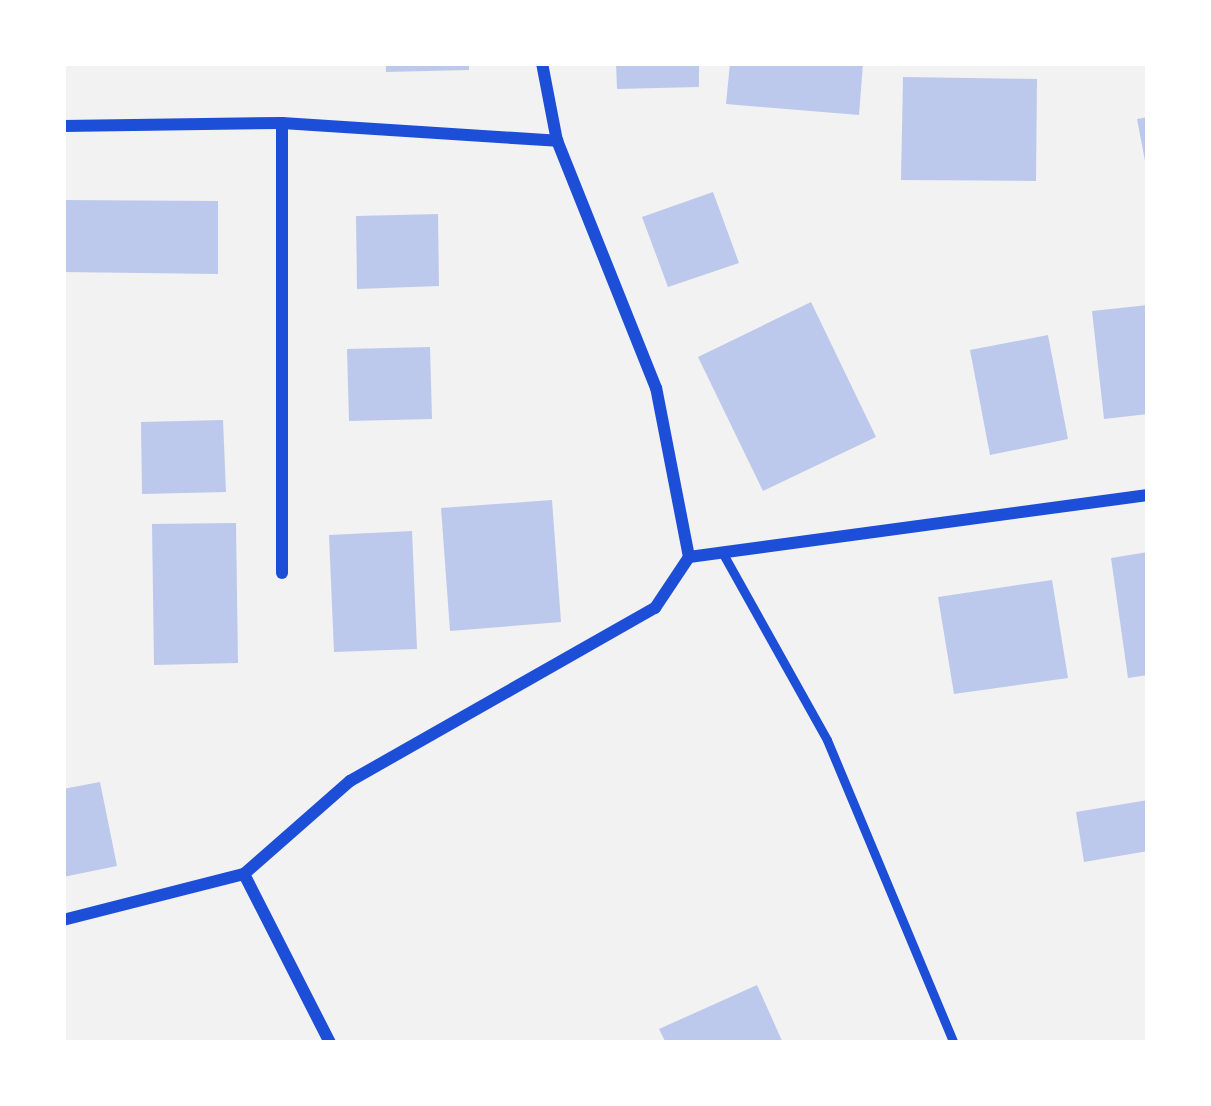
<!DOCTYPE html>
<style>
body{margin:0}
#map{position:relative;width:1211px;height:1106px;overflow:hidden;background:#f2f2f2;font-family:"Asap Condensed",sans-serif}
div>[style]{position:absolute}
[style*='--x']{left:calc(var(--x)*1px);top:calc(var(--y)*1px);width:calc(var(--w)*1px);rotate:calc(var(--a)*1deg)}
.building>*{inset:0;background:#bdc9ec}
.service>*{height:9px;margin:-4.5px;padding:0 4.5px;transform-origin:4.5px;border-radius:4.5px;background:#1d4ed8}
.minor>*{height:12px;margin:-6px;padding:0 6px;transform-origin:6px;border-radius:6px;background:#1d4ed8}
span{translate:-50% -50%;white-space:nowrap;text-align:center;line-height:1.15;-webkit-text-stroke:9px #fff;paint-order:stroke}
.frame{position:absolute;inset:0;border:66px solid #fff;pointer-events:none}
</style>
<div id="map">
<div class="building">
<i style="clip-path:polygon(386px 63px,469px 63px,469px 70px,386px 72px)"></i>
<i style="clip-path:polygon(616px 63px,699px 63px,699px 87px,617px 89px)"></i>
<i style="clip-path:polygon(730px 63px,863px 63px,859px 115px,726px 104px)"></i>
<i style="clip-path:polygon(903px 77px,1037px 79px,1036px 181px,901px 180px)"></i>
<i style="clip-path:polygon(1148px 117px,1148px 166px,1146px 166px,1137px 119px)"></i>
<i style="clip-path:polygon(713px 192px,739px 263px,668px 287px,642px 217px)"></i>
<i style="clip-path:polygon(63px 200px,218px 201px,218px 274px,63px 272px)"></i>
<i style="clip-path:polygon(438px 214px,439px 286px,357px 289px,356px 216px)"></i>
<i style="clip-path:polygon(811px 302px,876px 437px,763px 491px,698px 357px)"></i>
<i style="clip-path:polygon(1148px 305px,1148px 414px,1104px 419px,1092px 311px)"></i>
<i style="clip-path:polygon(1048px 335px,1068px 439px,990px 455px,970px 350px)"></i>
<i style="clip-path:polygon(430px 347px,432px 419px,349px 421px,347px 349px)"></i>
<i style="clip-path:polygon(223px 420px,226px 492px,142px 494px,141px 422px)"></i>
<i style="clip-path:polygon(552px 500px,561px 622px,450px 631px,441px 508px)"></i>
<i style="clip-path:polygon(236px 523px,238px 663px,154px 665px,152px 524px)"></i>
<i style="clip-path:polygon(412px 531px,417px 649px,334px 652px,329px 535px)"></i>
<i style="clip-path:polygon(1148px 552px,1148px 675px,1128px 678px,1111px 558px)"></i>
<i style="clip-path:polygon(1052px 580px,1068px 678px,954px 694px,938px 597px)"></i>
<i style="clip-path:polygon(100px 782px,117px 866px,63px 877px,63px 789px)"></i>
<i style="clip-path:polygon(1148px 800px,1148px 851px,1084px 862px,1076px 812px)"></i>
<i style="clip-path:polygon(757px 985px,783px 1043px,666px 1043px,659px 1029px)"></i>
</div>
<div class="service">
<i style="--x:722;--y:552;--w:215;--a:60.8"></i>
<i style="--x:827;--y:740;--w:329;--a:67.3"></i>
</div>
<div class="minor">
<i style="--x:63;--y:126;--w:219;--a:-0.8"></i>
<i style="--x:282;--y:123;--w:276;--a:3.7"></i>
<i style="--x:689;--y:557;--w:463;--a:-7.7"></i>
<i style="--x:282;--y:573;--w:450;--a:-90"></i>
<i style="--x:244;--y:874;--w:190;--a:63"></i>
<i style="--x:63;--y:920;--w:187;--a:-14.3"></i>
<i style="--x:244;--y:874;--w:141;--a:-41.3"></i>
<i style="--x:350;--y:781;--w:351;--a:-29.6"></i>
<i style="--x:655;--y:608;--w:61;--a:-56.3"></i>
<i style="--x:689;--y:557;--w:172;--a:-101"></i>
<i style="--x:656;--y:388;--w:266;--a:-111.8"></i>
<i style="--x:557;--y:141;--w:79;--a:-100.9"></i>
</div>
<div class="frame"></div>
</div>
